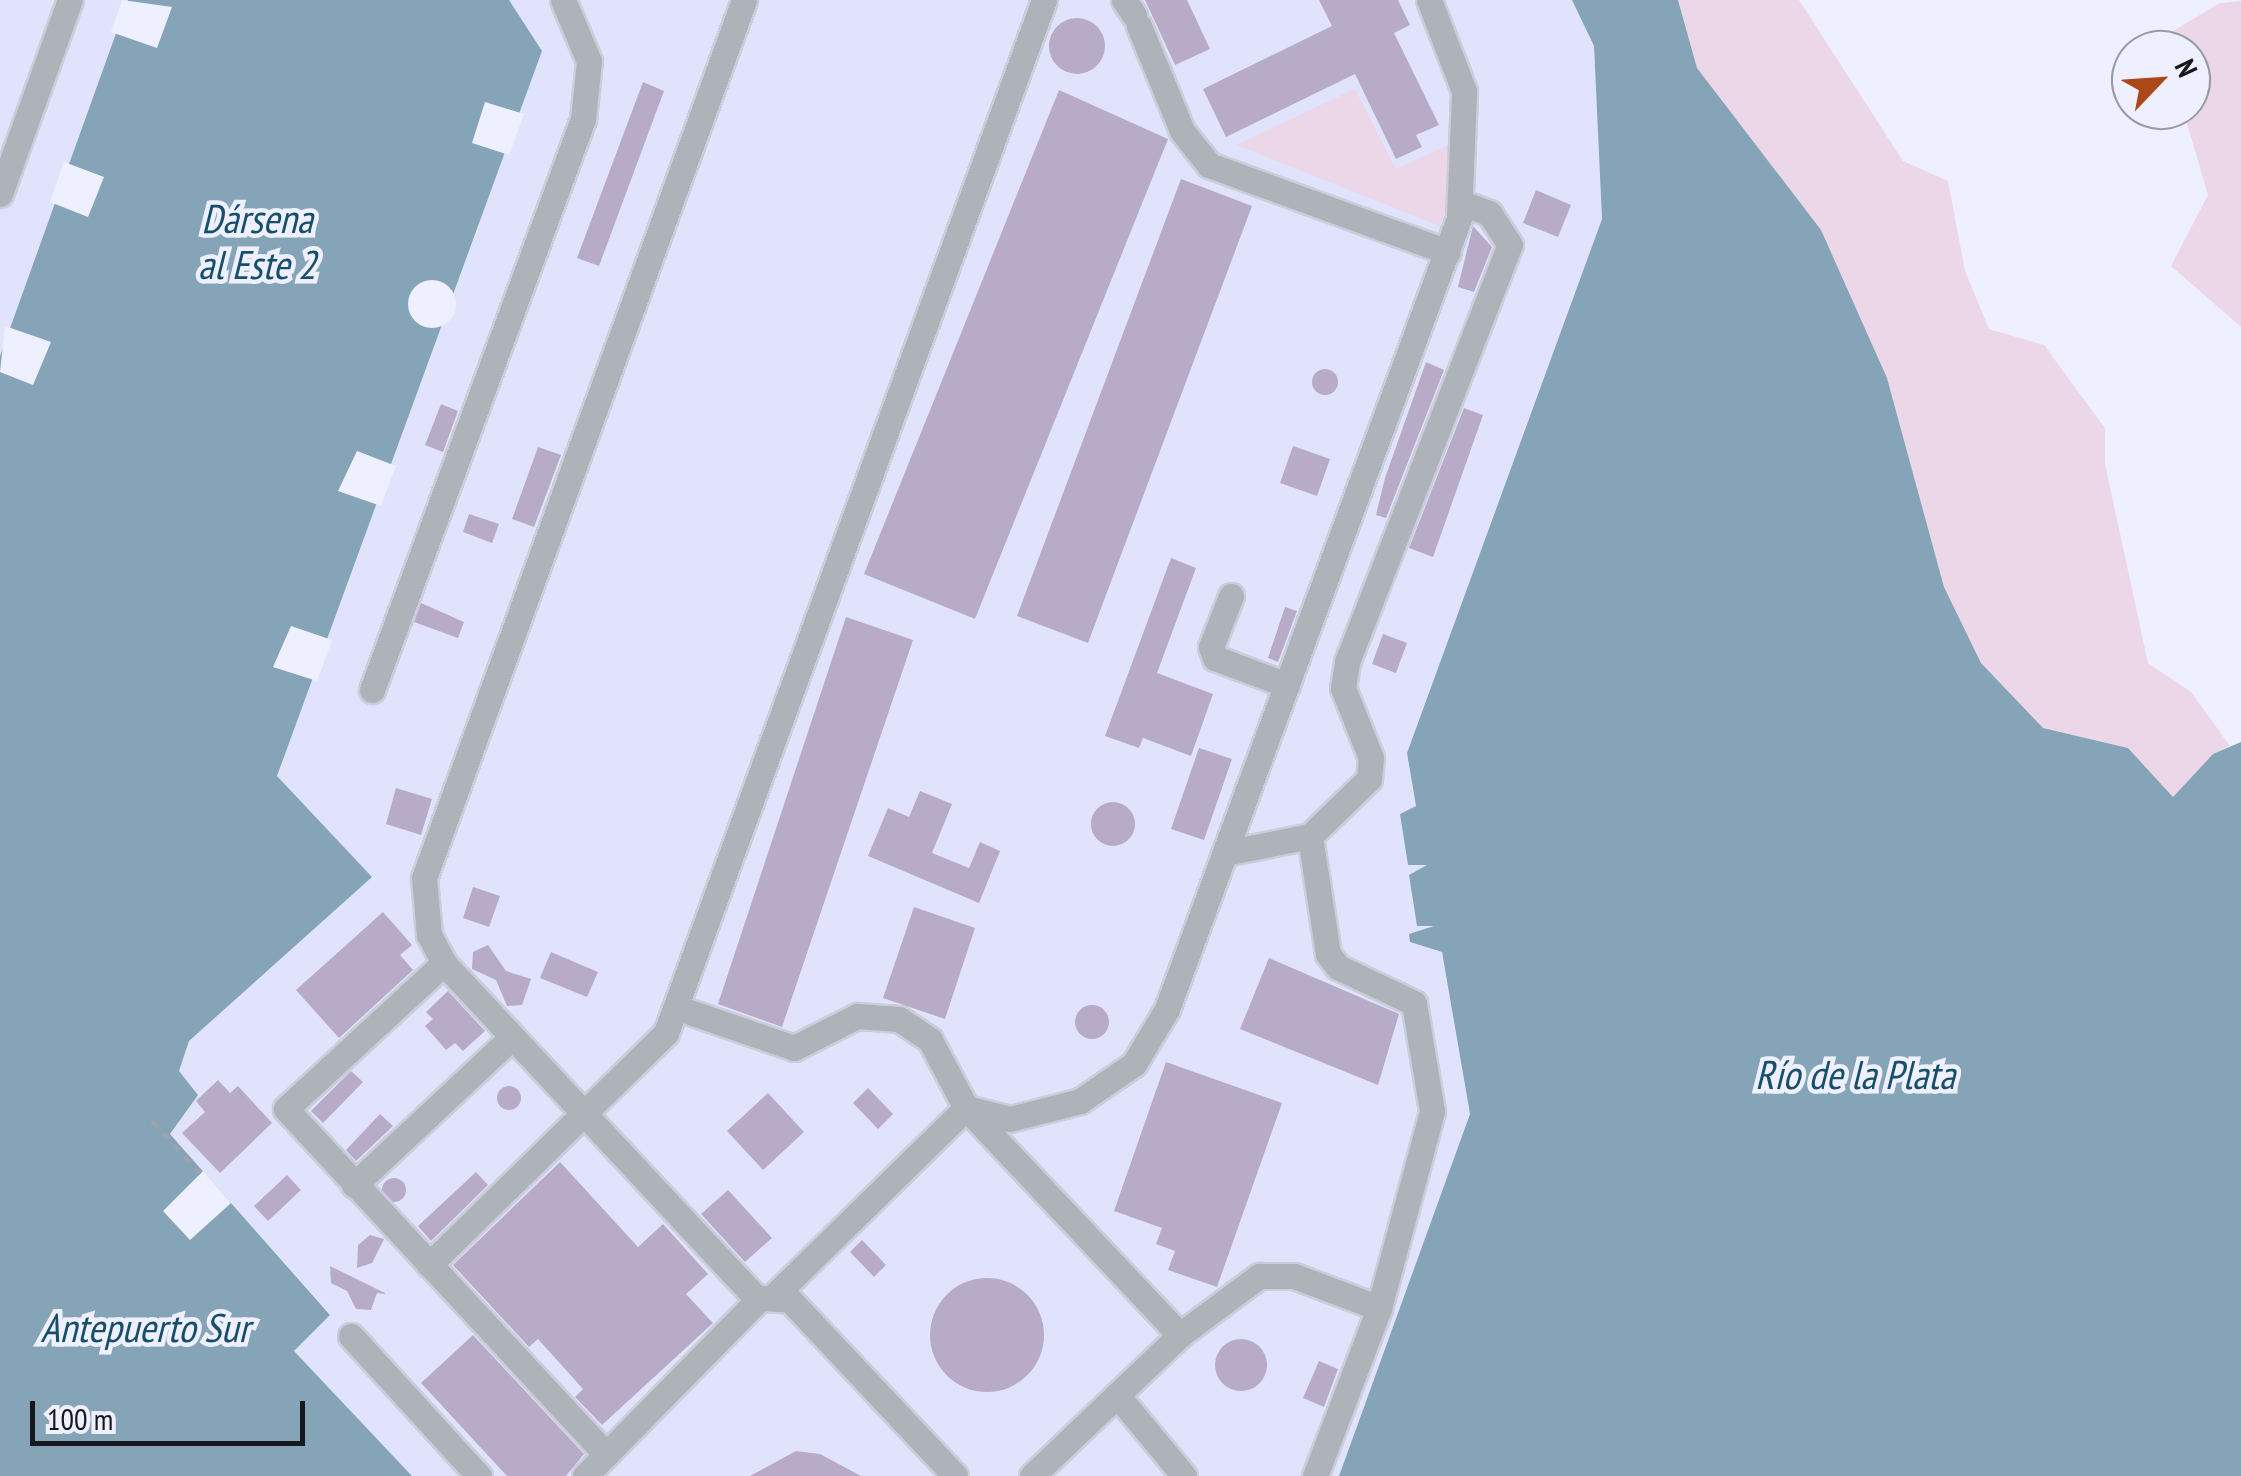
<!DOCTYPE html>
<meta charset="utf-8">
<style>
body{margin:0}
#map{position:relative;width:2241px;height:1476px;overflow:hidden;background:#eff0ff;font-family:"PT Sans Narrow",sans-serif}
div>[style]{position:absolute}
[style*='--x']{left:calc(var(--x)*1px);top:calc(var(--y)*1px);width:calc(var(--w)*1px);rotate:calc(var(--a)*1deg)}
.built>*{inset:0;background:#e1e3fd}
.green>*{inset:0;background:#ebd7e8}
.water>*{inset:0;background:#86a4b7}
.pier>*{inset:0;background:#eff0ff}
.round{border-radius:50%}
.building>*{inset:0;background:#b8abc8}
.path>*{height:4px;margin-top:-2px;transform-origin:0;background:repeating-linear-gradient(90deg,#a1a2ae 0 8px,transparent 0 16px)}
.roads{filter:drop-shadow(2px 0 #cccddb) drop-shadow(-2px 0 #cccddb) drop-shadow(0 2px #cccddb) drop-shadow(0 -2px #cccddb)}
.minor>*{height:25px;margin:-12.5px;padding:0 12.5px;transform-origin:12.5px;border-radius:12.5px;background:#aeb3ba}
span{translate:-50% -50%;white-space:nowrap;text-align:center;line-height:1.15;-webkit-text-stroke:9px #eff0ff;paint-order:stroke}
.water-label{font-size:40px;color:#174f6b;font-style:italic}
.north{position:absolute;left:2111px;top:30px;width:100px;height:100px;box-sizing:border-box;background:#eff0ff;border:2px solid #999aa5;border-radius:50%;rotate:65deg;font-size:28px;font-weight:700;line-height:40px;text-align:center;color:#17181e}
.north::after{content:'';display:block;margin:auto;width:35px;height:45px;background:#ac4718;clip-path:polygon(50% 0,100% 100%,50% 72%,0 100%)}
.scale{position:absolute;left:30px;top:1401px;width:275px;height:45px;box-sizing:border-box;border:5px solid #17181e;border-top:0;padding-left:12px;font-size:30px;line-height:35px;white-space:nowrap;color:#17181e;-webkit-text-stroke:8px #eff0ff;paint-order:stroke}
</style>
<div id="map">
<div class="built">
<i style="clip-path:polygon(0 0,128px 0,0 356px)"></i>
<i style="clip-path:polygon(509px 0,1572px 0,1594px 46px,1602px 219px,1407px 753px,1416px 806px,1409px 865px,1427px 865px,1417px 926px,1434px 927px,1410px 934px,1410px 942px,1442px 952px,1470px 1114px,1339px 1476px,412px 1476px,294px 1351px,330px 1314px,170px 1134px,197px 1095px,179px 1071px,189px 1041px,362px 881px,276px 776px,542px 51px)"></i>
</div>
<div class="green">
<i style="clip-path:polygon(1678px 0,1799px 0,1903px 161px,1948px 181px,1965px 271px,1989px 329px,2044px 345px,2105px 428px,2105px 464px,2148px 663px,2191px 692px,2230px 746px,2213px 754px,2173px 797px,2128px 748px,2043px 728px,1981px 663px,1944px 587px,1887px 378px,1751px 140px,1697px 68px)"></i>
<i style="clip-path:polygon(2241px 1px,2241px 327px,2171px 266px,2208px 195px,2183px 110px,2191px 110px,2191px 50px,2141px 50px,2220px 3px)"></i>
<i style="clip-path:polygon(1355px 89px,1396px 169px,1453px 143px,1454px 189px,1440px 226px,1236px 145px)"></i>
</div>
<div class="water">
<i style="clip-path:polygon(128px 0,509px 0,542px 51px,277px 776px,372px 877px,189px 1041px,179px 1071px,198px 1095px,170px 1134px,330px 1315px,294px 1351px,412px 1476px,0 1476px,0 356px)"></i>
<i style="clip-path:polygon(1572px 0,1678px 0,1697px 68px,1821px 230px,1887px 378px,1944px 587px,1981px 663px,2043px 728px,2128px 748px,2173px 797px,2213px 754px,2241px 742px,2241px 1476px,1339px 1476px,1470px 1114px,1442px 952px,1410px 942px,1409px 934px,1434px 926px,1417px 926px,1409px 875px,1427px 865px,1408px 865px,1400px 814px,1416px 806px,1407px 753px,1602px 219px,1594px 46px)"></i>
</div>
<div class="pier">
<i style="clip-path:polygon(122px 0,172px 7px,157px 48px,111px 32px)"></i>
<i style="clip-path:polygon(485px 102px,524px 114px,509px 155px,472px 143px)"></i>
<i style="clip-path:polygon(64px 162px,104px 177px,88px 217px,50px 202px)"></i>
<i class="round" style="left:408px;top:280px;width:48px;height:48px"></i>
<i style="clip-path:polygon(5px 326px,51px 342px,33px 385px,0 372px)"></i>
<i style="clip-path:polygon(357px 451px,396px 466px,381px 506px,338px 491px)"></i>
<i style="clip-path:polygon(291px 626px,332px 640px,317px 681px,273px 667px)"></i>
<i style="clip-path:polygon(203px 1171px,231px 1203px,190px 1240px,163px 1211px)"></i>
</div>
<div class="building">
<i style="clip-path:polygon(1145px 0,1187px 0,1210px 49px,1175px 65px)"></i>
<i style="clip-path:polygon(1319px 0,1398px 0,1410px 25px,1394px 33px,1439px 125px,1416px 135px,1422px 147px,1396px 159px,1355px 74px,1226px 137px,1203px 89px,1332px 26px)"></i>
<i class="round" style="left:1049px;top:18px;width:56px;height:56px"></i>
<i style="clip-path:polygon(643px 82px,664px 91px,599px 266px,577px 258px)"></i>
<i style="clip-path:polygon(1059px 90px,1168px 139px,975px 619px,864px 574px)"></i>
<i style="clip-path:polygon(1181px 179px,1252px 206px,1088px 643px,1017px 616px)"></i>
<i style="clip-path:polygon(1536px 190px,1571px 205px,1558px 237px,1523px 223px)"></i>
<i style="clip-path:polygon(1473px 226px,1492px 247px,1474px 292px,1458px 287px)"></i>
<i style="clip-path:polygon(1426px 362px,1444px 370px,1386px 518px,1376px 515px,1385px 478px)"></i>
<i class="round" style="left:1312px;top:369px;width:26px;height:26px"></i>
<i style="clip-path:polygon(441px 404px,458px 411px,443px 452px,425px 445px)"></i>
<i style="clip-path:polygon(1464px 408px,1483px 415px,1433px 557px,1409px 548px)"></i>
<i style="clip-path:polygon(1293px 446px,1330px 459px,1317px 496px,1280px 483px)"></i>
<i style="clip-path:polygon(538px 447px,561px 455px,534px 527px,512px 519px)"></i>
<i style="clip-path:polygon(469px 514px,499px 524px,492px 543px,463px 532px)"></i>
<i style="clip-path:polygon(1171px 558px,1196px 568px,1157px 673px,1213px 694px,1191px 756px,1143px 738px,1139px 748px,1105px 736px)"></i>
<i style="clip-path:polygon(421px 603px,464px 622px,458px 638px,414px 622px)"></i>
<i style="clip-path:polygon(1285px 607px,1297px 611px,1278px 662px,1268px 658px)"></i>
<i style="clip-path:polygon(846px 617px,913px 640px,782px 1027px,718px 1004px)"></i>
<i style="clip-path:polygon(1383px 634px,1407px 643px,1396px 673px,1372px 664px)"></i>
<i style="clip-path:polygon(1199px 748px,1232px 759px,1204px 840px,1171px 829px)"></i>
<i style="clip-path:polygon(396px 788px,432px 799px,421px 835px,386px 824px)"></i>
<i style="clip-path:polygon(920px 791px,952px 804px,932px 853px,969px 868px,980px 842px,1000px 851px,979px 903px,868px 856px,888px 808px,909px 817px)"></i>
<i class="round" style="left:1091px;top:802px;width:44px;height:44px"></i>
<i style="clip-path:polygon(473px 887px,500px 896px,489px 927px,463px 918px)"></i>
<i style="clip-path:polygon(914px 907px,975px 928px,945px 1019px,883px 998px)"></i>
<i style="clip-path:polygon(383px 912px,412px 945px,400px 955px,413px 970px,339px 1038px,296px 990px)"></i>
<i style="clip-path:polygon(488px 945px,506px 971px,531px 979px,522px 1005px,507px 1006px,496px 980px,472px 969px,473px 952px)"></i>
<i style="clip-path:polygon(551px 952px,598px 972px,587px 997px,540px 978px)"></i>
<i style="clip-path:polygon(1269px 958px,1399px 1014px,1378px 1085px,1240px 1029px)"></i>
<i style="clip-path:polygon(448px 991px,485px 1031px,463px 1051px,455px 1043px,446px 1050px,425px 1026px,433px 1019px,426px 1012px)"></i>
<i class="round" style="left:1075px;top:1005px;width:34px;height:34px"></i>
<i style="clip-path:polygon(1166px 1062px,1282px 1103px,1217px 1287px,1168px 1270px,1175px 1251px,1156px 1244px,1162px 1228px,1114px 1211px)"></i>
<i style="clip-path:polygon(351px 1071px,363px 1082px,323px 1123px,311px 1111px)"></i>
<i style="clip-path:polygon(218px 1080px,230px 1093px,238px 1086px,272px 1123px,220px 1173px,182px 1133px,205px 1112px,196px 1101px)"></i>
<i class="round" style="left:497px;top:1086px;width:24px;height:24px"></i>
<i style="clip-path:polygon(868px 1088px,893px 1114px,878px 1129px,853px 1103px)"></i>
<i style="clip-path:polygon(768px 1093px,804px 1132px,763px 1170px,727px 1131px)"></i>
<i style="clip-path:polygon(380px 1114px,393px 1126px,356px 1161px,346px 1150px)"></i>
<i style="clip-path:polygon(560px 1162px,638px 1247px,663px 1224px,708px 1274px,686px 1294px,713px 1323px,602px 1425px,575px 1397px,583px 1389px,538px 1339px,529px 1347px,453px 1265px)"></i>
<i style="clip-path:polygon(476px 1172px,488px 1185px,431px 1241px,418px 1226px)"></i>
<i style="clip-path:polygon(287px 1175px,301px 1190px,268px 1221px,254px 1206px)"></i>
<i class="round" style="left:382px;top:1178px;width:24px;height:24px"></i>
<i style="clip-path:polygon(728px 1190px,772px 1238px,745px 1262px,701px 1214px)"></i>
<i style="clip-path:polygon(370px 1235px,384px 1239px,372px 1263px,357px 1268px,358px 1245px)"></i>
<i style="clip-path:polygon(862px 1240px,886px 1265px,874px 1277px,850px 1252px)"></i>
<i style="clip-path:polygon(330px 1266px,385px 1293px,385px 1294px,377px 1293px,371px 1310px,356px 1309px,347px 1291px,331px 1283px)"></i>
<i class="round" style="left:930px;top:1278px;width:114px;height:114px"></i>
<i style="clip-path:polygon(473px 1335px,584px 1454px,566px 1476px,507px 1476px,421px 1383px)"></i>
<i class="round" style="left:1215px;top:1339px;width:52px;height:52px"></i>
<i style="clip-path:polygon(1319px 1361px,1338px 1369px,1324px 1407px,1303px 1398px)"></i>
<i style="clip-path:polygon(796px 1451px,820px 1454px,861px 1476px,750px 1476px)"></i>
</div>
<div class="path">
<i style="--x:152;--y:1121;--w:72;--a:47.8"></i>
</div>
<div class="roads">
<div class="minor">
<i style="--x:1124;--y:0;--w:18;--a:56"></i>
<i style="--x:1139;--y:26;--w:113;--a:67.7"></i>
<i style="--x:1182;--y:131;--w:43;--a:51.5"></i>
<i style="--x:1209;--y:165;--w:254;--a:20"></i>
<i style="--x:0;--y:194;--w:206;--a:-70.2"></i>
<i style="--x:1231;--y:596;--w:55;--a:111.4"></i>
<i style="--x:1211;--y:647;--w:12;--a:70"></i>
<i style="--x:1215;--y:658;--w:77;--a:20.6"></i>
<i style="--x:372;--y:690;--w:609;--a:-69.72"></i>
<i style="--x:583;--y:119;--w:58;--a:-84.1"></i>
<i style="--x:589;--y:61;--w:66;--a:-113.1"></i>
<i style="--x:1225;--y:853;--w:87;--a:-11.3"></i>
<i style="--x:444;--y:963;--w:215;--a:137.3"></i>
<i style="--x:286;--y:1109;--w:471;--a:47.2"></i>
<i style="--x:678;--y:1008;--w:123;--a:19"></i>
<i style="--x:794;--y:1048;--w:71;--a:-26.9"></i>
<i style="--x:857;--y:1016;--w:42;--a:4.1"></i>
<i style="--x:899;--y:1019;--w:37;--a:34"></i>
<i style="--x:930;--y:1040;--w:77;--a:62.1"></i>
<i style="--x:966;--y:1108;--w:312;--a:46.7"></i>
<i style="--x:354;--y:1185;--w:216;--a:-43.1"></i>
<i style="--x:429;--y:1265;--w:332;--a:-44.4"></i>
<i style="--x:666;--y:1033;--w:1100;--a:-69.9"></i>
<i style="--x:775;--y:1295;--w:267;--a:-44.4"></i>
<i style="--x:966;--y:1108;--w:45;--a:14"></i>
<i style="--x:1010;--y:1119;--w:72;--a:-14.4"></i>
<i style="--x:1080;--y:1101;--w:65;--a:-34.4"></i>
<i style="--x:1134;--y:1064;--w:64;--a:-59"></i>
<i style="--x:1167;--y:1009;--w:843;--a:-69.74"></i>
<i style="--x:1459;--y:218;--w:127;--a:-87.7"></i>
<i style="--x:1464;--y:91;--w:97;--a:-111"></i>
<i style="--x:763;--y:1298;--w:27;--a:4"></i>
<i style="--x:790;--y:1300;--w:241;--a:46.8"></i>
<i style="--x:351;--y:1336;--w:190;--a:47.6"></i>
<i style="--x:1117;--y:1395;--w:105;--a:50.4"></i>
<i style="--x:585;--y:1476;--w:247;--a:-45.5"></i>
<i style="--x:758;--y:1300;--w:461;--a:-133"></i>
<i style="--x:444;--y:963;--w:32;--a:-118"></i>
<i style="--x:429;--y:935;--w:57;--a:-95"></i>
<i style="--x:424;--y:878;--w:934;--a:-69.97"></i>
<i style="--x:1032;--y:1476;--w:204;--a:-43.6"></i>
<i style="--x:1180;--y:1335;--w:99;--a:-36.8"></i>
<i style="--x:1259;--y:1276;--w:35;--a:0"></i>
<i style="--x:1294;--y:1276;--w:91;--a:20.6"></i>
<i style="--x:1315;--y:1476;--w:180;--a:-69.1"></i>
<i style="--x:1379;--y:1308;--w:204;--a:-74.9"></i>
<i style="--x:1432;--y:1111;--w:109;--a:-99.5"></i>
<i style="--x:1414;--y:1003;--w:84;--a:-154.7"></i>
<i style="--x:1338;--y:967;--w:16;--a:-128"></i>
<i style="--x:1328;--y:954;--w:119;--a:-98.7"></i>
<i style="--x:1310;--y:836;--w:82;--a:-44"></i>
<i style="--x:1369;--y:779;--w:21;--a:-85"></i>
<i style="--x:1371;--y:758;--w:75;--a:-111.8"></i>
<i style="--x:1343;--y:688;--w:26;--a:-81"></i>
<i style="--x:1347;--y:662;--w:448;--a:-68.7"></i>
<i style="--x:1510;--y:245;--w:38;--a:-123"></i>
<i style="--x:1489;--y:213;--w:29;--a:-160"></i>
</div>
</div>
<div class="water-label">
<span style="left:257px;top:241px">Dársena<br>al Este 2</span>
<span style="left:1855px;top:1074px">Río de la Plata</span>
<span style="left:145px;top:1327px">Antepuerto Sur</span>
</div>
<div class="north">N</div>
<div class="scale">100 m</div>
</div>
